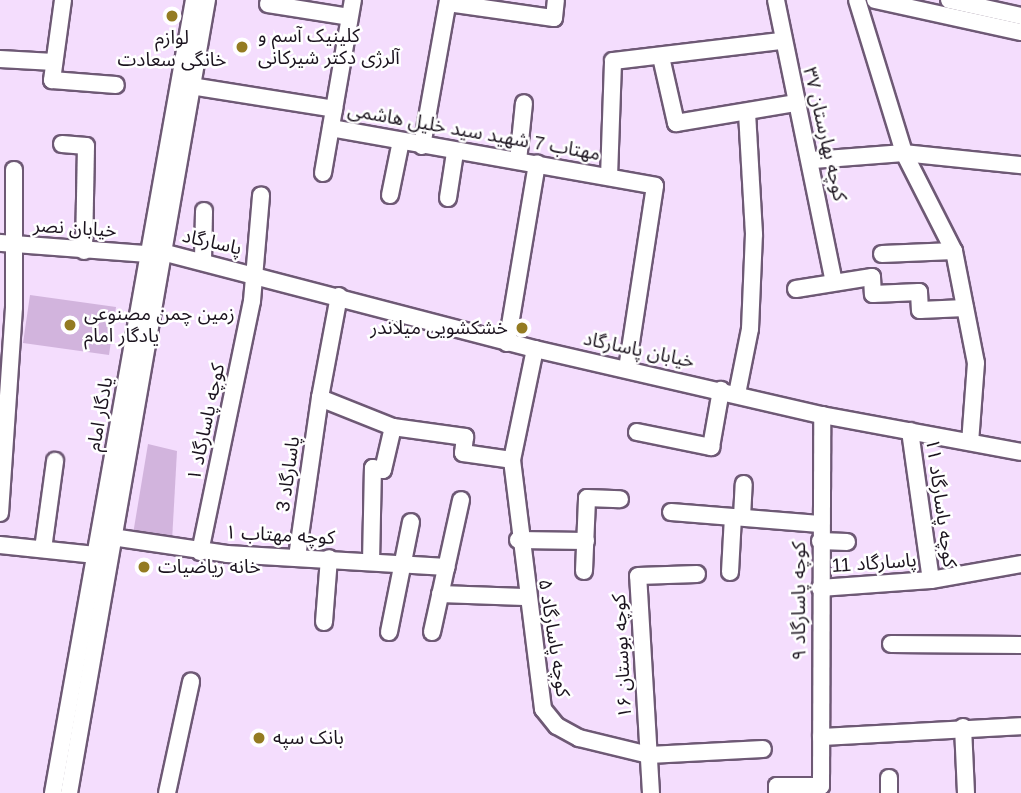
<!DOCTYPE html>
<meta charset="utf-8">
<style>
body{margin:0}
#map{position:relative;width:1021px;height:793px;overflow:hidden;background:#f4ddfd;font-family:Arial,"Noto Sans Arabic",sans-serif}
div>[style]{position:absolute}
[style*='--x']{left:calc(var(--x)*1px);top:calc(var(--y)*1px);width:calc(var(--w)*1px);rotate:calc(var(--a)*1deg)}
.green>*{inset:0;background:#d2b4dd}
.roads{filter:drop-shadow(2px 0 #6e5975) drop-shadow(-2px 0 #6e5975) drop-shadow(0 2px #6e5975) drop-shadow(0 -2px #6e5975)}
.minor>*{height:16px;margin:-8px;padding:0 8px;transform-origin:8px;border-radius:8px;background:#fff}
.dots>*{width:19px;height:19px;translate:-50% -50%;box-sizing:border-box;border:4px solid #fff;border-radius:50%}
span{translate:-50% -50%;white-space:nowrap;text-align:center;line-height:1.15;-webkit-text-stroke:5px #fff;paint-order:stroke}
.poi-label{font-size:19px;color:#1b131e}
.left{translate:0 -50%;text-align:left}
.right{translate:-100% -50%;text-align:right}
.street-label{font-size:19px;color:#1b131e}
</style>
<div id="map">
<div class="green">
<i style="clip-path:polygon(30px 295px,116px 307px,109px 355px,23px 343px)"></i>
<i style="clip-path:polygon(148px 444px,177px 451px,172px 541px,133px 534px)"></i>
</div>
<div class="roads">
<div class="minor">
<i style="--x:63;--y:0;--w:81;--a:97.8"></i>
<i style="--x:52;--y:80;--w:64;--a:4.5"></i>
<i style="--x:776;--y:0;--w:288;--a:78.4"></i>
<i style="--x:857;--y:0;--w:160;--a:72.9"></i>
<i style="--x:904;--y:153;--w:110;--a:63"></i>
<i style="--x:954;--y:251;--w:114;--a:78.9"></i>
<i style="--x:976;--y:363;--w:79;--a:94.3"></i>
<i style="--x:875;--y:0;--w:149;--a:12.4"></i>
<i style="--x:949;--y:0;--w:74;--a:12.5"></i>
<i style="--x:448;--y:3;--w:107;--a:8.1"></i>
<i style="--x:554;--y:18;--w:18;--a:-84"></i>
<i style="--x:268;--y:4;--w:82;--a:9.1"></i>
<i style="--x:661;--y:57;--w:68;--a:77.2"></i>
<i style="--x:676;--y:123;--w:122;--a:-9.5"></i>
<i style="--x:0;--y:59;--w:54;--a:3.2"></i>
<i style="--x:191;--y:86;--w:145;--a:9.1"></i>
<i style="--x:331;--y:128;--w:329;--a:10.1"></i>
<i style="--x:655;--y:186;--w:184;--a:98.7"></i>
<i style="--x:62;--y:144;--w:24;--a:5"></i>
<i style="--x:86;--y:146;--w:105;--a:91.1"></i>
<i style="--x:422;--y:146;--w:148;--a:-79.9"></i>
<i style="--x:813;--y:160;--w:91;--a:-4.4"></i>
<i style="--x:904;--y:153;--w:118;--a:5.9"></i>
<i style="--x:518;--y:161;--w:58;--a:-84.1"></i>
<i style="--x:323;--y:173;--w:176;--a:-80.2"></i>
<i style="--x:609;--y:177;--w:116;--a:-88"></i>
<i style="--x:613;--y:61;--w:169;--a:-6.8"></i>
<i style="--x:390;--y:195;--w:55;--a:-78.5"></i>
<i style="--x:448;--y:198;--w:46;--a:-81.2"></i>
<i style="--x:0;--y:243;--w:147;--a:4.3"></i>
<i style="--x:162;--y:252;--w:385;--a:14.6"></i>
<i style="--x:535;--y:349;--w:294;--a:13"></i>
<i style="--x:822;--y:415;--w:202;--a:10.5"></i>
<i style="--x:882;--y:254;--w:72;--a:-2.4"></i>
<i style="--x:203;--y:260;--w:49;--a:-88.8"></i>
<i style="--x:796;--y:289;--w:77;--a:-9"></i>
<i style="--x:872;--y:277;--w:17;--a:87"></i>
<i style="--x:873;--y:294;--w:46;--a:-2.5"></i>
<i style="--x:919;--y:292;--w:18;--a:87"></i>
<i style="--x:920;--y:310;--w:45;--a:-2.5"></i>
<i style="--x:339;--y:296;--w:104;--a:100.6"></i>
<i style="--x:320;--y:398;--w:79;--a:21.7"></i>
<i style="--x:393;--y:427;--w:73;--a:7.9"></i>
<i style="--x:465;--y:437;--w:16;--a:97"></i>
<i style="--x:463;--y:453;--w:49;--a:8.1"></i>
<i style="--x:507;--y:343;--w:182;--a:-80.5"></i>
<i style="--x:535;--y:349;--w:113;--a:101.7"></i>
<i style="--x:512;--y:460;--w:251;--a:82.9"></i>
<i style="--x:543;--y:709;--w:22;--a:51"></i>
<i style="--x:557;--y:726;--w:25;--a:29"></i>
<i style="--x:579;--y:738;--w:72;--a:13.7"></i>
<i style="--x:649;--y:755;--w:114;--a:-3"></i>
<i style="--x:737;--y:394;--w:66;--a:-78.7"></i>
<i style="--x:750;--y:329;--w:95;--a:-87.6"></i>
<i style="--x:754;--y:234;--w:120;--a:-93.3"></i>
<i style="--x:910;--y:431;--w:150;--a:82"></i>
<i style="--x:637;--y:432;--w:76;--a:11.5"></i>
<i style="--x:711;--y:447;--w:58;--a:-80"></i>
<i style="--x:671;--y:512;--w:149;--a:4.6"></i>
<i style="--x:0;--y:513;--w:206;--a:-86.1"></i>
<i style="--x:14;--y:307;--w:137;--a:-90"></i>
<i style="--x:742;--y:517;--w:33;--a:-87"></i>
<i style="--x:112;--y:537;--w:116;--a:8.4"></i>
<i style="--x:227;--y:554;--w:220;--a:3.4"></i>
<i style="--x:518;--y:540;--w:68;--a:0.8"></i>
<i style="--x:820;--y:541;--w:27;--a:2"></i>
<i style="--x:0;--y:545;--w:96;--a:6"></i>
<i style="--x:43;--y:549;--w:89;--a:-82.2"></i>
<i style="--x:200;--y:552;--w:256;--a:-78.3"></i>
<i style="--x:252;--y:301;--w:106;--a:-85.1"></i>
<i style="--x:297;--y:557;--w:161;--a:-81.8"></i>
<i style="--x:371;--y:562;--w:94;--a:-88.8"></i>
<i style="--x:373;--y:468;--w:10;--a:11"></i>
<i style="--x:383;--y:470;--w:44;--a:-76.9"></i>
<i style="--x:584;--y:571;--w:73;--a:-87.6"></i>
<i style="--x:587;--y:498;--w:33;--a:2"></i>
<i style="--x:730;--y:572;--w:55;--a:-86.9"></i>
<i style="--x:820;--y:588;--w:111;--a:-4.1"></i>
<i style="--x:931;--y:580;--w:91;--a:-10.1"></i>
<i style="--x:440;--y:594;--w:84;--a:2"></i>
<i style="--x:324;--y:622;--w:64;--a:-85.5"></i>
<i style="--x:389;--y:632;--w:112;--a:-78.7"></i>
<i style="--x:432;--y:632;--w:135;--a:-77.6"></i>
<i style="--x:891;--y:644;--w:130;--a:0.4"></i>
<i style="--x:963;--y:727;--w:66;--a:87.4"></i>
<i style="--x:821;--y:737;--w:200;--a:-3.1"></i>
<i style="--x:53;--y:793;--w:805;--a:-79.92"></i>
<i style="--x:69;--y:793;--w:805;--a:-80.13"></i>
<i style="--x:167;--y:793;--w:114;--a:-77.8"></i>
<i style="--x:651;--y:793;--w:217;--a:-93.4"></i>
<i style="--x:638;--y:576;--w:59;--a:-1.9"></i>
<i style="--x:777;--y:793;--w:7;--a:-90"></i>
<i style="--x:777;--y:786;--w:44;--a:0"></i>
<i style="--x:821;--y:786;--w:371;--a:-89.8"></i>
<i style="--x:889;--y:793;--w:15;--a:-90"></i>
</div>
</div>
<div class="dots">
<i style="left:172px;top:16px;background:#947b22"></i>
<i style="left:242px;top:47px;background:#947b22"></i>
<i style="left:70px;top:325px;background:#947b22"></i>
<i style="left:522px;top:328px;background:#947b22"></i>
<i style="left:144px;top:567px;background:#947b22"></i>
<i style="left:259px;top:738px;background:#947b22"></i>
</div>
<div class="poi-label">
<span class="left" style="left:258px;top:47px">کلینیک آسم و<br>آلرژی دکتر شیرکانی</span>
<span style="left:172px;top:49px">لوازم<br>خانگی سعادت</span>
<span class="left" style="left:84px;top:325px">زمین چمن مصنوعی<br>یادگار امام</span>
<span class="right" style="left:508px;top:328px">خشکشویی میلاندر</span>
<span class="left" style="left:158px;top:567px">خانه ریاضیات</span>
<span class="left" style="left:273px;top:738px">بانک سپه</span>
</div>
<div class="street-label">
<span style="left:474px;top:132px;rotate:10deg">مهتاب 7 شهید سید خلیل هاشمی</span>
<span style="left:825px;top:134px;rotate:77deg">کوچه بهارستان ۳۷</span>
<span style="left:75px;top:228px;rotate:4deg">خیابان نصر</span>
<span style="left:212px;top:242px;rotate:13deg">پاسارگاد</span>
<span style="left:639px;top:350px;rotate:12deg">خیابان پاسارگاد</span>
<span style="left:100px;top:414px;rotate:-80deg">یادگار امام</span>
<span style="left:206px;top:422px;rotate:-78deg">کوچه پاسارگاد ۱</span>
<span style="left:288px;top:474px;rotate:-82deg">پاسارگاد 3</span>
<span style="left:941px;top:503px;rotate:82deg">کوچه پاسارگاد ۱۱</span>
<span style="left:280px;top:535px;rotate:3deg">کوچه مهتاب ۱</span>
<span style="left:874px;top:563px;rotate:-4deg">پاسارگاد 11</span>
<span style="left:799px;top:601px;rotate:-90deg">کوچه پاسارگاد ۹</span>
<span style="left:554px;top:638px;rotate:81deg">کوچه پاسارگاد ۵</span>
<span style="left:622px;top:656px;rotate:-93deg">کوچه بوستان ۱۶</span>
</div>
</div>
